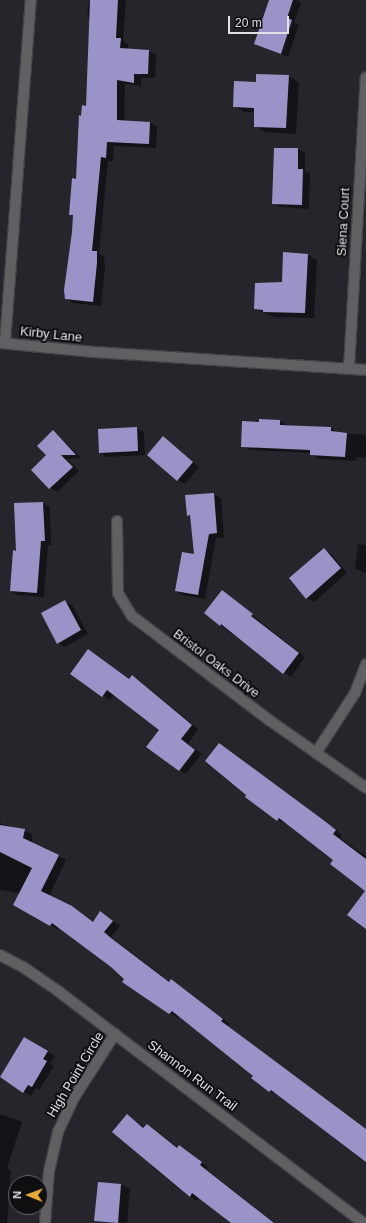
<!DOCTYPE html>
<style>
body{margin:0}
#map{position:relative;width:366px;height:1223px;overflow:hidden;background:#26252c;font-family:Helvetica,sans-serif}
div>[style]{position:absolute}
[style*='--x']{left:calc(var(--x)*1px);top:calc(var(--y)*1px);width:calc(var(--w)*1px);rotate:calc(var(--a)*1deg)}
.shadow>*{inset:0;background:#0007}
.building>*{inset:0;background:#9a93c7}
.roads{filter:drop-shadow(1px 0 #44434a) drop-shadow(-1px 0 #44434a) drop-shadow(0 1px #44434a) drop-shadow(0 -1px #44434a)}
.street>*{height:10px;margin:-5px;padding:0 5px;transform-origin:5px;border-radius:5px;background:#606063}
span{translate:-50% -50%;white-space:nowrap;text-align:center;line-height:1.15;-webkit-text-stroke:4px #0f0f12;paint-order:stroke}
.street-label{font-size:13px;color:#e1e0e5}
.north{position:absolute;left:8px;top:1175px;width:40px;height:40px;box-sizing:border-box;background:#0f0f12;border:1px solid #636366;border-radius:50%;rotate:271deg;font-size:11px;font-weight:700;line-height:16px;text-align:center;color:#e1e0e5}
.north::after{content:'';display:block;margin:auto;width:14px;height:18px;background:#e7ac37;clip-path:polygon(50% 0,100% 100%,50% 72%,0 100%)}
.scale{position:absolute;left:228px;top:16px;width:61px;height:18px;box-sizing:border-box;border:2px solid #e1e0e5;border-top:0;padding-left:5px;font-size:12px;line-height:14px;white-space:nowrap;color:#e1e0e5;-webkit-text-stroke:3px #0f0f12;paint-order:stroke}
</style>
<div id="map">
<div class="shadow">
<i style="clip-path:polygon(89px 0,126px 0,123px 41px,128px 44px,128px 50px,148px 51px,156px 55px,155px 78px,141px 78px,141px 86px,125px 84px,124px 121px,150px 122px,157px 127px,156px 148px,114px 146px,113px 161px,108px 161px,99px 254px,104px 256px,105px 268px,101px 306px,73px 303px,66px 298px,68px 259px,73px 232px,74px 216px,70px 214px,77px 180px,82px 117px,87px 107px,91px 19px,87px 17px)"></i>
<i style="clip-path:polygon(270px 0,296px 0,301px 3px,294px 22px,299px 25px,288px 57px,255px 44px)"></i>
<i style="clip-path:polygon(289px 76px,299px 82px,296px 134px,265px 132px,255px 126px,255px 112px,244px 112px,234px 106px,257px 83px)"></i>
<i style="clip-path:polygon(275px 149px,298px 149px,305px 153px,305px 171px,310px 174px,309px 209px,280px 207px,273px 203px)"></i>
<i style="clip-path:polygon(307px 255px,317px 260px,314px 318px,274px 317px,255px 309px)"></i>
<i style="clip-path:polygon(280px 421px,287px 425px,331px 428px,338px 433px,366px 435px,366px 458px,357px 457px,356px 461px,318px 459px,311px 453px,249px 450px,242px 446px,243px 422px)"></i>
<i style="clip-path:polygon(136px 428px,144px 432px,145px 455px,107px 457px,100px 453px)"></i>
<i style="clip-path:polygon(53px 432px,82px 458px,67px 459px,79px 471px,57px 492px,50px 488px,48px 455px)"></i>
<i style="clip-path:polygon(163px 438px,199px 467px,185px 484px,178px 480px)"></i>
<i style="clip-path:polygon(213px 494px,221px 498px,224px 537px,216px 538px,205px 599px,183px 595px,176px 591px,195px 555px,191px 517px,188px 515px)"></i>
<i style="clip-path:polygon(43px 503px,50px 507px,51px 545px,48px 545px,44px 597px,18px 595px,11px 591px)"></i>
<i style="clip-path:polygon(358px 544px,366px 545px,366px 573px,355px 569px)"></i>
<i style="clip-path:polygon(324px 550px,331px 554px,347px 573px,314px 602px,307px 598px,290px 578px)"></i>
<i style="clip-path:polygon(222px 591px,305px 657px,291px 677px,220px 625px)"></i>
<i style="clip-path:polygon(65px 601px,72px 605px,88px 634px,65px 647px,58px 643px)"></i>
<i style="clip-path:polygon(89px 650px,130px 679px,132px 676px,139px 680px,198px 729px,188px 744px,202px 754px,186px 774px,179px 770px,160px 730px,114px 695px,110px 700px,71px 674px)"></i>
<i style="clip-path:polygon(219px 744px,333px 827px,342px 835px,340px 838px,366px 856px,366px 891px,334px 860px,286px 822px,285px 824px,278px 820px,248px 794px)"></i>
<i style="clip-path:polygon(0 823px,32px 834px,38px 895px,59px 856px,66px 860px,49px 896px,94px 922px,100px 913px,108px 917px,120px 926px,111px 937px,170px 982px,171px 980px,179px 985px,230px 1024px,228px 1027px,366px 1129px,366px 1161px,279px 1094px,270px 1092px,252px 1078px,254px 1076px,179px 1016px,178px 1018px,170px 1013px,123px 981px,125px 979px,111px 967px,59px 927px,58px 930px,14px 905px,20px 893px,0 890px)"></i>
<i style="clip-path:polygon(25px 1038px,55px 1056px,50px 1064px,54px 1066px,39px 1090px,36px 1088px,31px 1096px,1px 1078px)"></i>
<i style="clip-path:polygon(0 1114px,22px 1122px,7px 1168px,11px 1170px,7px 1223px,0 1223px)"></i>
<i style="clip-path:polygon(128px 1116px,145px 1128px,147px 1125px,154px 1129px,178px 1148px,180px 1146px,187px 1150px,208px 1167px,206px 1169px,275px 1223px,231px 1223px,199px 1198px,197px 1201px,190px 1197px,152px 1167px)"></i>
<i style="clip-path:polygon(99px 1183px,123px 1185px,130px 1189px,127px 1223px,95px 1221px)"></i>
</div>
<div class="building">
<i style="clip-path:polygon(90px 0,118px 0,116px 38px,121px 38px,120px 48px,149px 50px,148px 74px,134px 74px,134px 83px,117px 80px,117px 120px,150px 122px,149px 144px,107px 142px,106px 158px,101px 157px,92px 251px,97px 251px,97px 263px,93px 302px,65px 299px,64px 290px,72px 232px,73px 215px,69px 215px,72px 178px,76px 179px,79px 115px,81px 116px,82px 105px,86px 106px)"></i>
<i style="clip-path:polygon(269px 0,293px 0,287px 18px,292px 20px,281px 54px,254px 44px)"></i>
<i style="clip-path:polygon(256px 74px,289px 75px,286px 128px,254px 127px,254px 108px,233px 107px,234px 81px,256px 82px)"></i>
<i style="clip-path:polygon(274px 148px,298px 148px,298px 169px,303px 169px,302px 205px,272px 204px)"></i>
<i style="clip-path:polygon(283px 252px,308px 254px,305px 313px,263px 312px,263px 310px,254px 309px,255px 283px,282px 282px)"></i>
<i style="clip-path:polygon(259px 419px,280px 420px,280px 425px,331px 427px,331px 431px,347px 433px,345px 457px,310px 455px,310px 450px,241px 447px,242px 421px,259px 422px)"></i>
<i style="clip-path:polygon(137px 427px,138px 451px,99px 453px,98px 429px)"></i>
<i style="clip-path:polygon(53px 430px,76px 455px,61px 455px,73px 467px,49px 489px,31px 470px,46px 455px,37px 446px)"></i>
<i style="clip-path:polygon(163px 436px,193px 462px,177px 481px,147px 455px)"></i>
<i style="clip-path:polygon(214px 493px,217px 533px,209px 534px,198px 595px,175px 591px,182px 552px,194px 554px,190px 515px,187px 516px,185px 495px)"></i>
<i style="clip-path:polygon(43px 502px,45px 541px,41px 541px,37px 593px,10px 591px,13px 550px,16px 551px,14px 503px)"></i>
<i style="clip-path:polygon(324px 548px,341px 568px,306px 599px,289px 578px)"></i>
<i style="clip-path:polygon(222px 590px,253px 614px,251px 616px,299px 653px,283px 674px,221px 624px,220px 626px,204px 613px)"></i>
<i style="clip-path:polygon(65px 600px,81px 630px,57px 644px,41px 613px)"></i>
<i style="clip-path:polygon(88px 649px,129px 679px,132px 675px,192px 725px,181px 739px,195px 750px,179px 771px,146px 747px,159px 730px,107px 690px,102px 697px,70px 674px)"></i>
<i style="clip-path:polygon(219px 743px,326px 822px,336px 830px,333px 834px,366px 859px,366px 929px,347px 915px,365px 891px,330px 864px,333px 860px,279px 818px,277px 821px,245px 797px,246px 795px,205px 761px)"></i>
<i style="clip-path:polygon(0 825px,25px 829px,23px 838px,59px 855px,41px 891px,72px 906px,93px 922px,100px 911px,113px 921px,104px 932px,111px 938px,169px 982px,171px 979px,223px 1019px,221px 1021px,366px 1129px,366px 1162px,271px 1090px,269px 1092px,251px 1078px,253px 1076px,172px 1011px,169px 1014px,122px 982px,124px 979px,111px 967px,52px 923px,50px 926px,13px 905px,32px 868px,0 852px)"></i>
<i style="clip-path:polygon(24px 1037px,48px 1051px,43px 1059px,47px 1061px,32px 1087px,28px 1085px,23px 1093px,0 1077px)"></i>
<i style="clip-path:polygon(127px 1114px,143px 1128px,147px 1124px,177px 1148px,179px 1145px,202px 1162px,200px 1165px,274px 1223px,231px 1223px,192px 1193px,190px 1197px,112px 1132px)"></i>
<i style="clip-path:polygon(98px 1182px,121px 1184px,118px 1223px,94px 1221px)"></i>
</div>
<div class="roads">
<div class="street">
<i style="--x:0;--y:343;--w:94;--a:5.5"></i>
<i style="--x:94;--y:352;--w:273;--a:3.8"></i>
<i style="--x:5;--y:343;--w:344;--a:-85.7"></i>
<i style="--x:349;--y:368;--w:291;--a:-86.7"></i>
<i style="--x:117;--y:521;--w:72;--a:89.2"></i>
<i style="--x:118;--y:593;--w:27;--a:59"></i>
<i style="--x:132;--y:616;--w:172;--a:37.2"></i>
<i style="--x:269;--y:720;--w:118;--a:35"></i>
<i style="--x:316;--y:753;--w:72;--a:-57"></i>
<i style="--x:355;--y:693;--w:31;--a:-69"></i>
<i style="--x:0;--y:955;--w:26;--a:28"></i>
<i style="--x:23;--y:967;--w:42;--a:34.4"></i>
<i style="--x:58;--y:991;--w:384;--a:37.2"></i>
<i style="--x:45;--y:1223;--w:52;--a:-85.6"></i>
<i style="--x:49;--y:1171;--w:40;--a:-77"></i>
<i style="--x:58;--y:1132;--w:40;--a:-65"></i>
<i style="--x:75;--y:1096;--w:74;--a:-57.2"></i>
</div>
</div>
<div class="street-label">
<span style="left:344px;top:222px;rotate:-87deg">Siena Court</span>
<span style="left:51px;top:335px;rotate:6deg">Kirby Lane</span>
<span style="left:216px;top:664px;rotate:37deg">Bristol Oaks Drive</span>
<span style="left:76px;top:1075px;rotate:-59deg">High Point Circle</span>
<span style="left:192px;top:1076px;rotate:37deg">Shannon Run Trail</span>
</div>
<div class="north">N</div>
<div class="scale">20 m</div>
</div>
